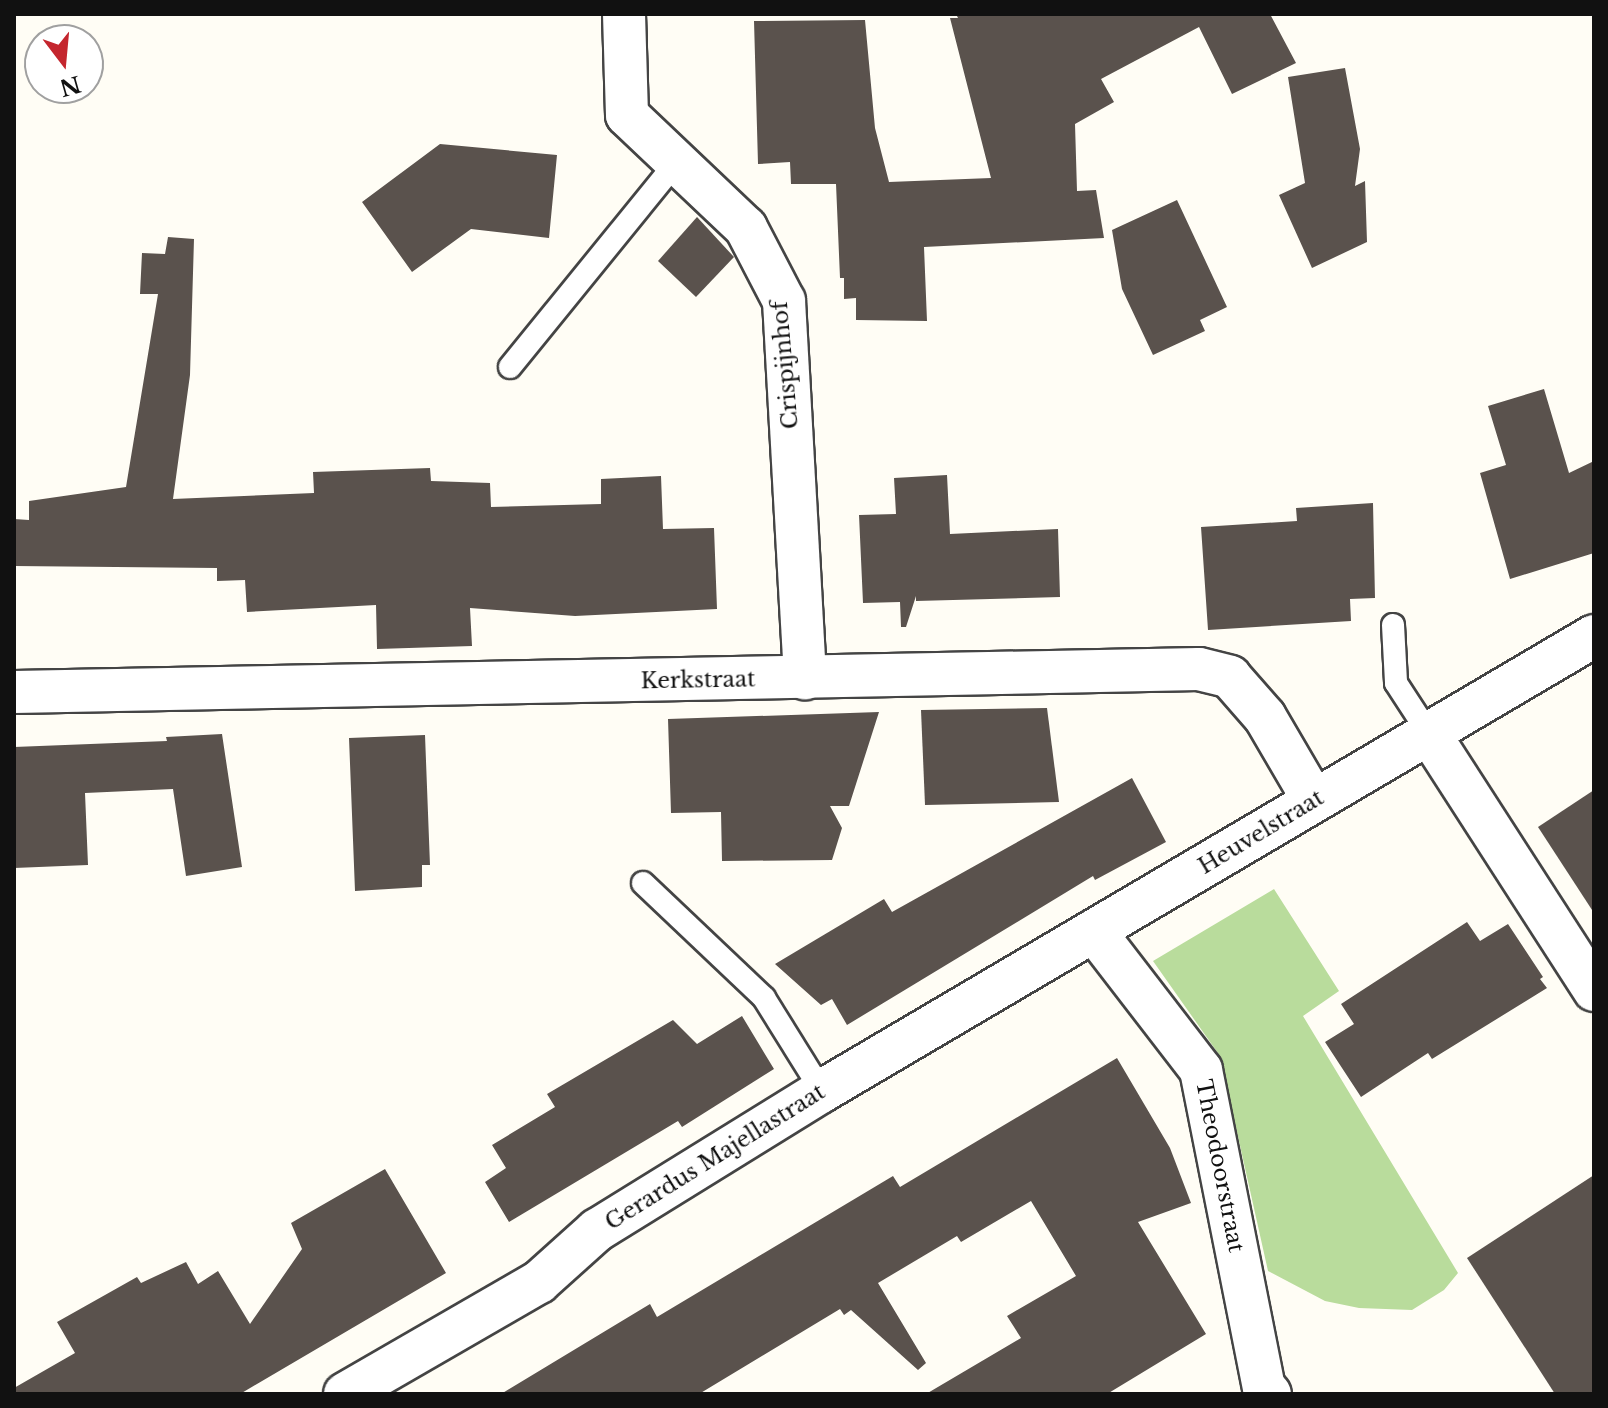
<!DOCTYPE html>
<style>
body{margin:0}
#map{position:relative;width:1608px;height:1408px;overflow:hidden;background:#fffdf5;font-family:"Libre Baskerville",serif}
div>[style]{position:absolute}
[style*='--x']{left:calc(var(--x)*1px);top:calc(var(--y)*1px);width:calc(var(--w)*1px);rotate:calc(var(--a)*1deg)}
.forest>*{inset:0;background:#b9dc9c}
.building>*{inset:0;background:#5a524d}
.roads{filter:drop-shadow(2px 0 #444) drop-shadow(-2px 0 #444) drop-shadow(0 2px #444) drop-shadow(0 -2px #444)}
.service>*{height:22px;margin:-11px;padding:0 11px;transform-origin:11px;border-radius:11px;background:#fff}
.minor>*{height:42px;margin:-21px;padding:0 21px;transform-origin:21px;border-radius:21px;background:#fff}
span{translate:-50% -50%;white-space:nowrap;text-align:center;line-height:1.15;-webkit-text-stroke:8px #fff;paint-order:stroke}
.street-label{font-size:22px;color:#111}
.frame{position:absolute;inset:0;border:16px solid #111;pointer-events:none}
.north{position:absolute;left:24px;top:24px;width:80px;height:80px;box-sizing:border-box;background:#fff;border:2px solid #a0a0a0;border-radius:50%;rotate:164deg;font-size:22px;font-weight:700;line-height:32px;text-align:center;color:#111}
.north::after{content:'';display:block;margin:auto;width:28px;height:36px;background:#c4262e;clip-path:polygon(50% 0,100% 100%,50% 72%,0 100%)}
</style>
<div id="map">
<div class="forest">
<i style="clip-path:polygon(1274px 889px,1339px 991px,1303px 1016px,1458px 1273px,1444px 1290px,1412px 1310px,1359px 1308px,1325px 1301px,1268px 1271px,1220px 1056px,1153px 961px)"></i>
</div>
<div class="building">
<i style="clip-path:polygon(956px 14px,1270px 14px,1296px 63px,1232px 94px,1199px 27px,1101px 79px,1114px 102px,1075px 124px,1077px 191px,1096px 190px,1104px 238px,924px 247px,927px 321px,856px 320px,856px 298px,844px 299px,844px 278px,840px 278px,836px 184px,791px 184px,790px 162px,758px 164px,754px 21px,865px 20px,875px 128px,889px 182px,991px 178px,950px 18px,958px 18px)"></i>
<i style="clip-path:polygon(1345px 68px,1360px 149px,1355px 186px,1365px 181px,1367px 242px,1312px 268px,1279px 195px,1305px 183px,1288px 77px)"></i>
<i style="clip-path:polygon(440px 144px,557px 155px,549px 238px,471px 229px,412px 272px,362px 202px)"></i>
<i style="clip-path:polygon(1177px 200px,1227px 307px,1200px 320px,1205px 331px,1153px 355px,1122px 289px,1112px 230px)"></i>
<i style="clip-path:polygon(697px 217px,734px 257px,696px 297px,658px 261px)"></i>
<i style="clip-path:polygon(168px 237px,194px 239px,190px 375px,173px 499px,314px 493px,313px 472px,430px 468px,431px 481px,490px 483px,491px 507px,601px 504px,601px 479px,661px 476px,663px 529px,714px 528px,717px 609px,575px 616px,470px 608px,472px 646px,377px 649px,376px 605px,247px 612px,245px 580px,217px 581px,217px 568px,14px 566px,14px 519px,29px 520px,29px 501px,126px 487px,158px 294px,140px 294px,142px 253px,165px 254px)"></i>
<i style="clip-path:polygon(1544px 389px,1569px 473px,1594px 461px,1594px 553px,1510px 579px,1480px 473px,1506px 465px,1488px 406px)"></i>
<i style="clip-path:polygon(947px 475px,950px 534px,1058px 529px,1060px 597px,916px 601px,916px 596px,906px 627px,901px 627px,900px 602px,863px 603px,859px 515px,896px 514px,894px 478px)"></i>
<i style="clip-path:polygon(1373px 503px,1375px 598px,1350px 599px,1351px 621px,1208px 630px,1201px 527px,1297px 521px,1296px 508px)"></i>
<i style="clip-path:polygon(1047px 708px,1059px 802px,925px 805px,921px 710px)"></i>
<i style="clip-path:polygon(879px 712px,849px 806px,830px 806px,842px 828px,832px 860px,722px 861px,721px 812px,671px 813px,668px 719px)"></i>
<i style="clip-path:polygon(222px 734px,242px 867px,186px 876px,173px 789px,85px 793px,88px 865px,14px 868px,14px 747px,167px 741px,166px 737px)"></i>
<i style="clip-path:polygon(425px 735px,430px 865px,422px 865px,422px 887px,355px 891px,349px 738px)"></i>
<i style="clip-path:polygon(1132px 778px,1166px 842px,1095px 880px,1093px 876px,847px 1025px,832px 999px,821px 1005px,775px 964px,884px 899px,892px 912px)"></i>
<i style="clip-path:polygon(1594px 790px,1594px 913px,1538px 827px)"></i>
<i style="clip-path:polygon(1467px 922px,1480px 941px,1508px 924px,1543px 977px,1540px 979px,1547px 988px,1432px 1059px,1428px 1053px,1361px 1097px,1325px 1042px,1354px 1024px,1341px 1004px)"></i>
<i style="clip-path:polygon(742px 1016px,774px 1069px,682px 1127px,678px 1121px,509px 1222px,485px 1182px,506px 1168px,492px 1145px,555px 1107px,547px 1094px,673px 1020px,697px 1044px)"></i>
<i style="clip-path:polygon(1117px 1058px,1170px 1148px,1191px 1203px,1138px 1222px,1206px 1334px,1107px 1394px,926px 1394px,1021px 1338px,1007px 1316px,1076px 1276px,1031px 1201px,961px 1242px,957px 1236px,878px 1283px,926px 1363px,918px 1370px,851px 1310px,844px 1315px,840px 1309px,699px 1394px,501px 1394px,650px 1304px,657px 1317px,893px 1176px,900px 1187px)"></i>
<i style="clip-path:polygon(385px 1169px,446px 1273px,240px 1394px,14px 1394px,14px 1388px,75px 1353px,57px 1322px,137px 1277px,141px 1283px,186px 1262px,198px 1284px,218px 1271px,250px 1324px,302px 1249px,291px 1223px)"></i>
<i style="clip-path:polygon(1594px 1175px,1594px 1394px,1555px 1394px,1467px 1258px)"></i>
</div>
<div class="roads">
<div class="service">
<i style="--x:510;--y:367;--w:262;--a:-50.9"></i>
<i style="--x:1393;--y:625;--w:58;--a:87"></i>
<i style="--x:1396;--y:683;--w:59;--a:56.9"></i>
<i style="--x:643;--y:883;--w:167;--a:43.5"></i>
<i style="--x:764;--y:998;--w:110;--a:58.1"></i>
</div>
<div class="minor">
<i style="--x:624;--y:14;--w:101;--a:88.3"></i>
<i style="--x:627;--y:115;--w:164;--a:43.5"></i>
<i style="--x:746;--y:228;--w:82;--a:62.5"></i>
<i style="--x:784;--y:301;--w:378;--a:86.8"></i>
<i style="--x:14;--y:692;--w:1185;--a:-1.11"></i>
<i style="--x:1199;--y:669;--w:32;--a:14"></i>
<i style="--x:1230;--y:677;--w:53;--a:48.8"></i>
<i style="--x:1265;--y:717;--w:97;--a:59.7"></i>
<i style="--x:1428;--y:732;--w:307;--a:57.2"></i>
<i style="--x:1094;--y:931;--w:175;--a:52.4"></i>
<i style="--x:1201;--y:1070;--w:323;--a:78.8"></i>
<i style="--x:1264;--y:1387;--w:9;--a:49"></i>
<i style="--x:345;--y:1394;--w:224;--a:-30"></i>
<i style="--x:539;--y:1282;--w:78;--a:-41.9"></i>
<i style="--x:597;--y:1230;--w:264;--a:-31.7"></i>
<i style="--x:822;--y:1091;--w:896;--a:-30.51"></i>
</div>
</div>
<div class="street-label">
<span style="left:785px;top:365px;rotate:-95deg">Crispijnhof</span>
<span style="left:698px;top:680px;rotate:-1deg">Kerkstraat</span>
<span style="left:1261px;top:832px;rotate:-31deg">Heuvelstraat</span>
<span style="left:715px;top:1157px;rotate:-32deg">Gerardus Majellastraat</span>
<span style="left:1220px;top:1166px;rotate:79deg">Theodoorstraat</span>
</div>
<div class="frame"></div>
<div class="north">N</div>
</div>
